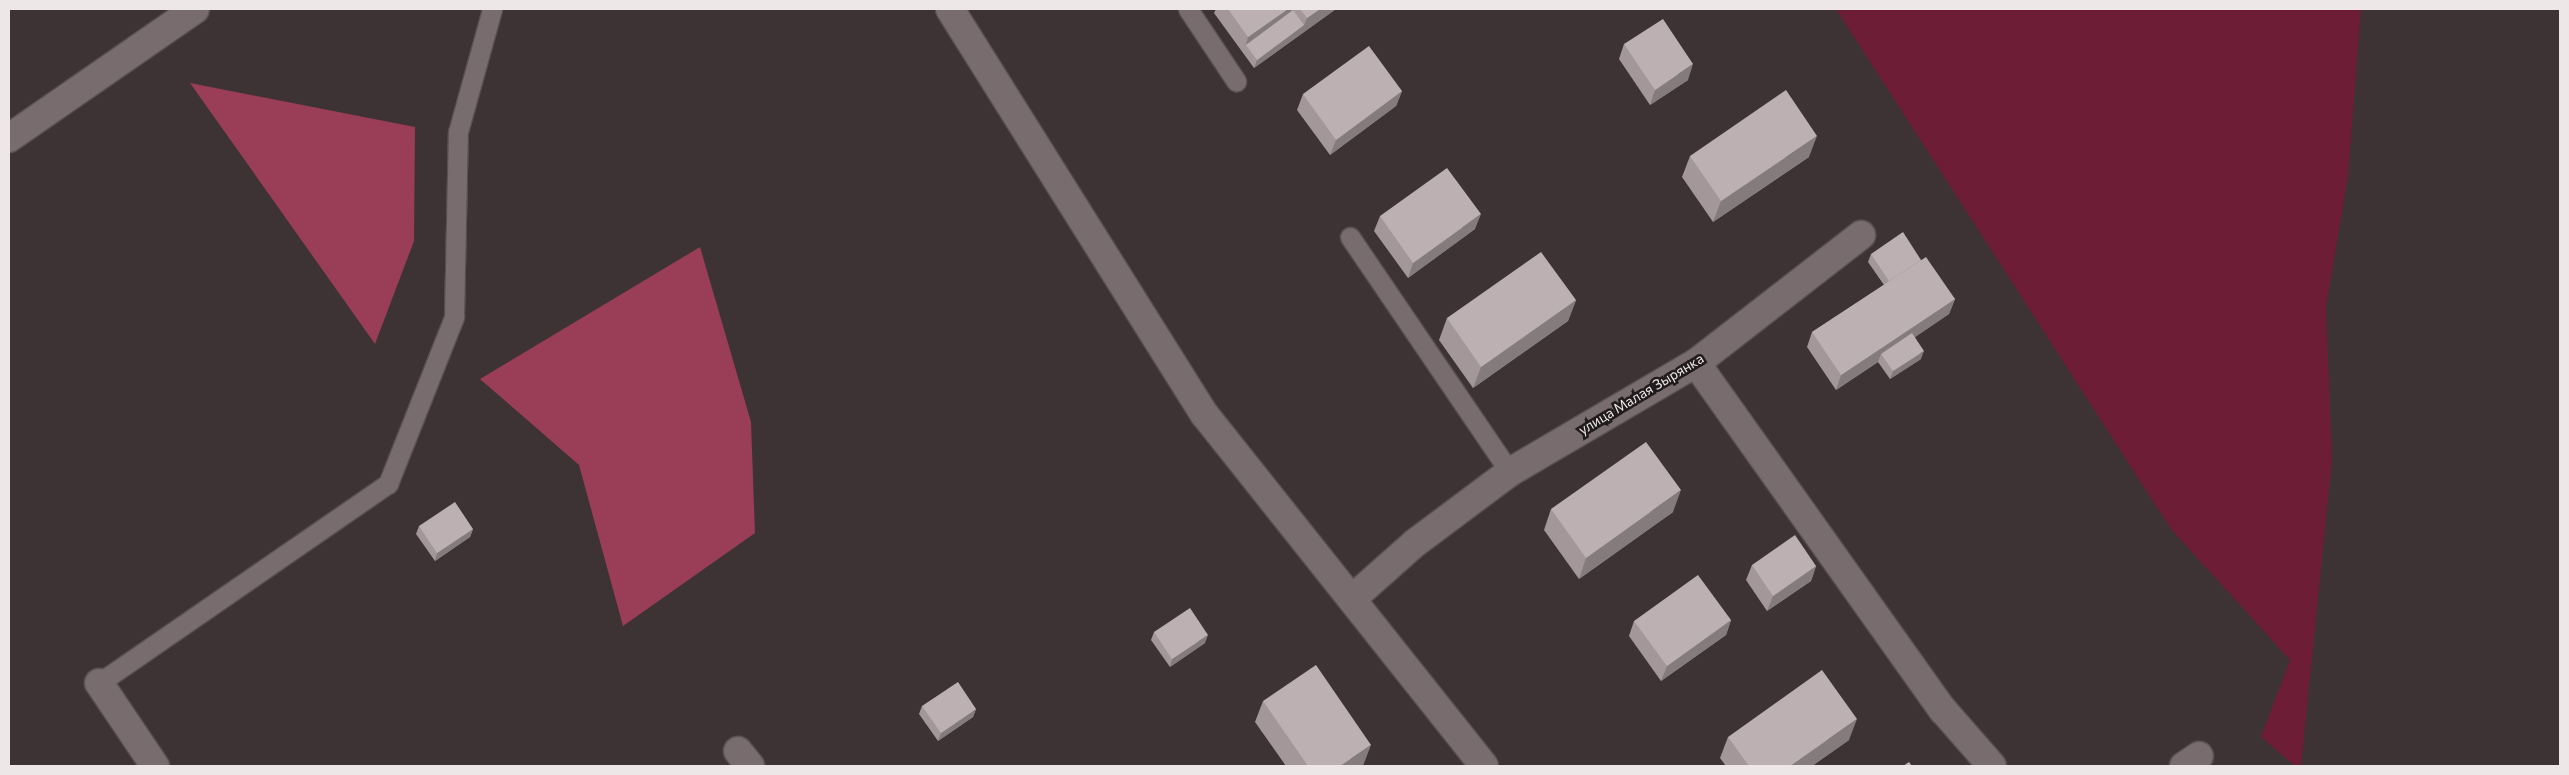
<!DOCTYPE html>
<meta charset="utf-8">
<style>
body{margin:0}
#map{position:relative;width:2569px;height:775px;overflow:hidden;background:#3d3234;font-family:Commissioner,sans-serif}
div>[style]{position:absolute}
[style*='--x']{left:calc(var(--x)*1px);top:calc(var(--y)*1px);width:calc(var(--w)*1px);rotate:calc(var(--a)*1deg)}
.green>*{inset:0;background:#6e1d37}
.forest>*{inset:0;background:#9a3d57}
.roads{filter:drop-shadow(1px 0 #584f51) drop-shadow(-1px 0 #584f51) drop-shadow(0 1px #584f51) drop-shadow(0 -1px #584f51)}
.service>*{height:19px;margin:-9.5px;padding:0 9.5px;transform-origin:9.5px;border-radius:9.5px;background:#786c6e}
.minor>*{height:28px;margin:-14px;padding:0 14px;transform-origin:14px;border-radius:14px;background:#786c6e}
.wall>*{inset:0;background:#a39799}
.shaded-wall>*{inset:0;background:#847b7d}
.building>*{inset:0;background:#bdb0b2}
span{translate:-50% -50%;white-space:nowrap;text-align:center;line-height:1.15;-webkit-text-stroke:5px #201b1c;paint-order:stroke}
.street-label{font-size:14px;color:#eee7e8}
.frame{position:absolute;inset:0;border:10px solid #eee7e8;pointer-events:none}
</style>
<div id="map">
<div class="green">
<i style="clip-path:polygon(1836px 9px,2361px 9px,2348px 176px,2326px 307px,2332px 459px,2301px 766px,2295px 766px,2261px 737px,2290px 660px,2171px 529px)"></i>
</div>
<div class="forest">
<i style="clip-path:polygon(190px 83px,415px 127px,414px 241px,375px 344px)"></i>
<i style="clip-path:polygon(700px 247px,751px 422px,755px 533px,623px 626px,579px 465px,480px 379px)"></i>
</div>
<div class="roads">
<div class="service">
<i style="--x:1188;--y:9;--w:87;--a:56.3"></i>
<i style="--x:1350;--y:237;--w:284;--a:55.8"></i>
<i style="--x:99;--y:683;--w:351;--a:-34.6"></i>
<i style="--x:388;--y:484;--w:180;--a:-68.4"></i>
<i style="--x:454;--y:317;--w:185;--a:-88.8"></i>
<i style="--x:458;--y:132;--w:128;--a:-74.5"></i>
</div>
<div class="minor">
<i style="--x:950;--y:9;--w:479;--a:57.9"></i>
<i style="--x:1205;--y:415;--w:448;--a:51.5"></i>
<i style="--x:9;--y:138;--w:226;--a:-34.7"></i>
<i style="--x:1696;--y:363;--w:426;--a:54.6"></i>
<i style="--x:1943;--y:710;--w:74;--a:48.8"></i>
<i style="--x:1353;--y:598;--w:83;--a:-41.6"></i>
<i style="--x:1415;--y:543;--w:119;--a:-36.8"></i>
<i style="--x:1510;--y:472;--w:216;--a:-30.4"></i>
<i style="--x:1696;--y:363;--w:209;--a:-37.8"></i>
<i style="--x:99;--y:683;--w:100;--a:56"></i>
<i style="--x:738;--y:751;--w:19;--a:51"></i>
<i style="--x:2184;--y:766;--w:18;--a:-34"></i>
</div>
</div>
<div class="wall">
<i style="clip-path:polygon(1216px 9px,1336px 9px,1254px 68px,1214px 13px)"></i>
<i style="clip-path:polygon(1624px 44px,1688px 80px,1650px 105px,1619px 59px)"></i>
<i style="clip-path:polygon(1402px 91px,1396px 106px,1330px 155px,1297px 110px,1303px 94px)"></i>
<i style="clip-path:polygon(1690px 156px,1809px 157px,1713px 222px,1682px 177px)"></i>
<i style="clip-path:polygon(1380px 216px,1475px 229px,1408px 278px,1374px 231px)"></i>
<i style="clip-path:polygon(1871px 254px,1921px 260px,1955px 299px,1949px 314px,1915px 337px,1921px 359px,1890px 379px,1878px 362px,1836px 390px,1807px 347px,1812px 332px,1884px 285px,1868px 262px)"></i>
<i style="clip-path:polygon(1576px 300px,1568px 321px,1473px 388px,1439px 340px,1447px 318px)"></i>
<i style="clip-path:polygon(1551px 509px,1673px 512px,1579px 579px,1544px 530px)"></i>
<i style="clip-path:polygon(419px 526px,473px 529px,470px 537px,435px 561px,416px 534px)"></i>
<i style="clip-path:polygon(1752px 565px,1816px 566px,1811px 581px,1767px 611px,1746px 580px)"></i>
<i style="clip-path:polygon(1731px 620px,1726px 635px,1661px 681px,1629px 636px,1634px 621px)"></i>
<i style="clip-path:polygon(1154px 632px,1205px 643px,1170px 667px,1151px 640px)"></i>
<i style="clip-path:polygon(1263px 701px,1363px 766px,1286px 766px,1255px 722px)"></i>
<i style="clip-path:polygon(922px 706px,976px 709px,973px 717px,938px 741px,919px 714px)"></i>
<i style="clip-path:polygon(1728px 737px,1849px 740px,1812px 766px,1726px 766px,1720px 758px)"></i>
</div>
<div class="shaded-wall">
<i style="clip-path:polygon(1288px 9px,1294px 9px,1290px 18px,1246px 45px,1248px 37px)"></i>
<i style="clip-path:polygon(1320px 9px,1336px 9px,1254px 68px,1257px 60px,1304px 25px,1307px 18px)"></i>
<i style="clip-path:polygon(1693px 64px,1688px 80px,1650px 105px,1655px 90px)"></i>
<i style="clip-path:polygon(1402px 91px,1396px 106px,1330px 155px,1336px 140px)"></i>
<i style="clip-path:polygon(1817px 136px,1809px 157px,1713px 222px,1721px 201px)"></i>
<i style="clip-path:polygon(1481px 214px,1475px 229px,1408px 278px,1413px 263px)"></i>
<i style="clip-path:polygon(1955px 299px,1949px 314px,1884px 358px,1881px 354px,1878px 362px,1836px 390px,1841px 375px)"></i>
<i style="clip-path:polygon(1576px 300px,1568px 321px,1473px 388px,1481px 367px)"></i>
<i style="clip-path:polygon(1924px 351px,1921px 359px,1890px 379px,1893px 371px)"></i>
<i style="clip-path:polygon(1681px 490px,1673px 512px,1579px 579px,1586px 558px)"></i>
<i style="clip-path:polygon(473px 529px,470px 537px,435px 561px,437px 553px)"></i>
<i style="clip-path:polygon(1816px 566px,1811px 581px,1767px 611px,1773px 596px)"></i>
<i style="clip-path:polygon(1731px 620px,1726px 635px,1661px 681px,1667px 666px)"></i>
<i style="clip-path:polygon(1208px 635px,1205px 643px,1170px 667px,1172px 659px)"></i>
<i style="clip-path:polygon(976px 709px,973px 717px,938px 741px,941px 733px)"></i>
<i style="clip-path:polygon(1857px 719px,1849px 740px,1812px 766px,1790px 766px)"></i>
<i style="clip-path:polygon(1371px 745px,1363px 766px,1340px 766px)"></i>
</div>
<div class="building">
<i style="clip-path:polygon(1228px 9px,1288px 9px,1248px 37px)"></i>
<i style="clip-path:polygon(1300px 9px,1320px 9px,1307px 18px)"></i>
<i style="clip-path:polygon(1293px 10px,1304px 25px,1257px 60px,1246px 45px)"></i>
<i style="clip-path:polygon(1663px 19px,1693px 64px,1655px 90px,1624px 44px)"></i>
<i style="clip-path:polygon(1369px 46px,1402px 91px,1336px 140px,1303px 94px)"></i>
<i style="clip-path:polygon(1786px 90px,1817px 136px,1721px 201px,1690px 156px)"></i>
<i style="clip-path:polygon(1447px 168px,1481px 214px,1413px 263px,1380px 216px)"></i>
<i style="clip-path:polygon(1903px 232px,1921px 260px,1889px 281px,1871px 254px)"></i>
<i style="clip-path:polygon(1541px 252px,1576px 300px,1481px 367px,1447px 318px)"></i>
<i style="clip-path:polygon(1926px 257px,1955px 299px,1841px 375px,1812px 332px)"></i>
<i style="clip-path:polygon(1912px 333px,1924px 351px,1893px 371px,1881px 354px)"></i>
<i style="clip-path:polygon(1646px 442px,1681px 490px,1586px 558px,1551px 509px)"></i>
<i style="clip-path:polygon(455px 502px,473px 529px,437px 553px,419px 526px)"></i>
<i style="clip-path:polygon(1795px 535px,1816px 566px,1773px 596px,1752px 565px)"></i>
<i style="clip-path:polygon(1698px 575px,1731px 620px,1667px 666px,1634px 621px)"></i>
<i style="clip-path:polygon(1190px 608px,1208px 635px,1172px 659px,1154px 632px)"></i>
<i style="clip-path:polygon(1316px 665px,1371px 745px,1340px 766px,1308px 766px,1263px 701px)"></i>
<i style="clip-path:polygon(1822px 670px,1857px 719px,1790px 766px,1749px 766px,1728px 737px)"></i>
<i style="clip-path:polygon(958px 682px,976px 709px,941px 733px,922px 706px)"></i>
<i style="clip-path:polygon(1909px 762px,1912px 766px,1903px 766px)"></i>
</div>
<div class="street-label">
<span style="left:1641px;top:394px;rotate:-31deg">улица Малая Зырянка</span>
</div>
<div class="frame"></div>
</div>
